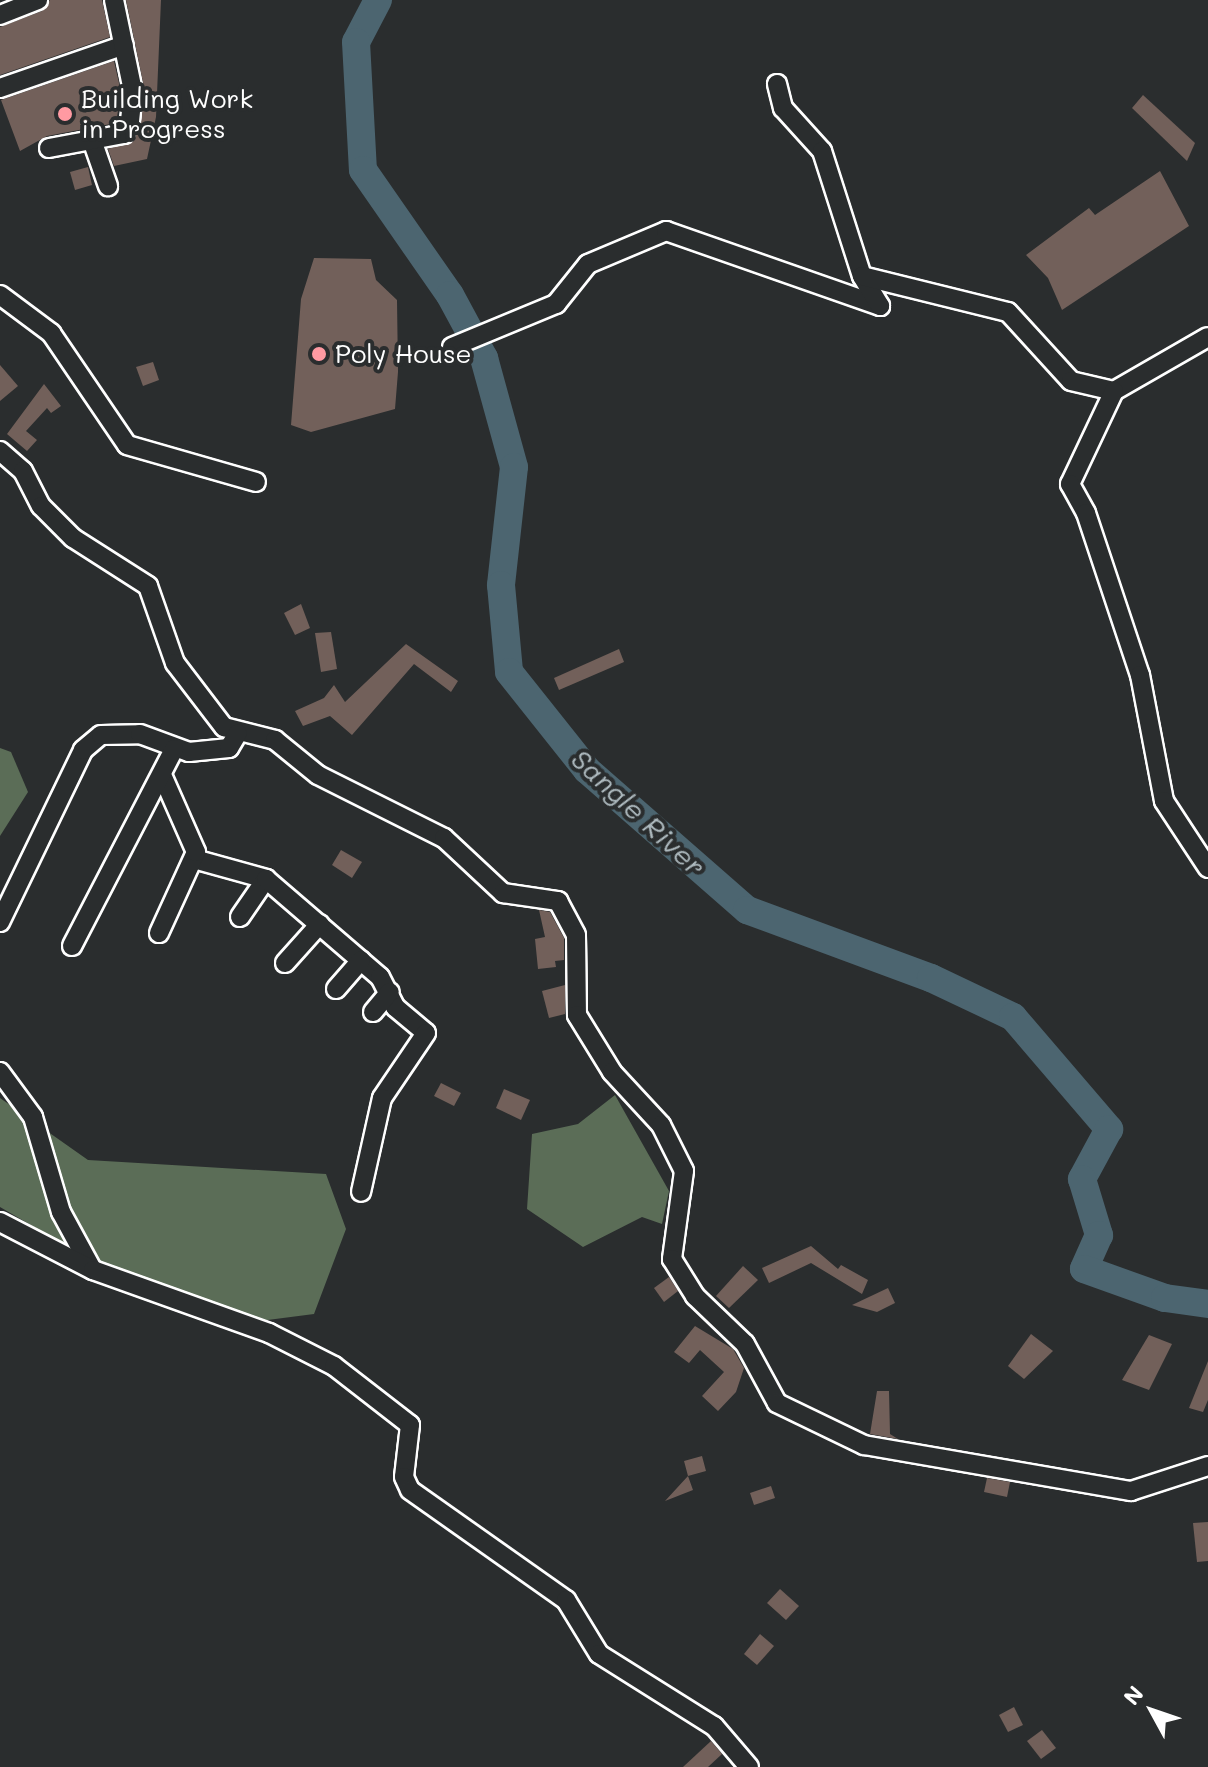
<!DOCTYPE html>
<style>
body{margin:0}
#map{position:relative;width:1208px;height:1767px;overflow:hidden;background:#2a2d2e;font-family:Mali,sans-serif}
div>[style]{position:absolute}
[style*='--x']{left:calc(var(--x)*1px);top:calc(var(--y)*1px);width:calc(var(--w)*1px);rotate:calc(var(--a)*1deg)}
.green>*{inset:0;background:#5b6d57}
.river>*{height:28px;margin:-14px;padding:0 14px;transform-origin:14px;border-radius:14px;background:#4c6570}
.building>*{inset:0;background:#72605a}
.roads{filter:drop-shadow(2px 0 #fff) drop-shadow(-2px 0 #fff) drop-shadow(0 2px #fff) drop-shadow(0 -2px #fff)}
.street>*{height:18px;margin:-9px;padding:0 9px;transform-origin:9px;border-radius:9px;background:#2a2d2e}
.dots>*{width:22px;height:22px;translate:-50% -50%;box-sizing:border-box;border:4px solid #2a2d2e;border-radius:50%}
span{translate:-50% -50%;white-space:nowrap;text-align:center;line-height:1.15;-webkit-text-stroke:8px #2a2d2e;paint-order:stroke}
.poi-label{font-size:26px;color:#fff}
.left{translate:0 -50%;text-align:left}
.water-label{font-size:28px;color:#aebabf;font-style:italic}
.north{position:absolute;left:1112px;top:1671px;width:80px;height:80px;-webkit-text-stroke:6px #2a2d2e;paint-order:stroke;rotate:310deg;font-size:22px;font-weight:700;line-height:32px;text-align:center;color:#fff}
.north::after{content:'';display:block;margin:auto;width:28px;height:36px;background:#fff;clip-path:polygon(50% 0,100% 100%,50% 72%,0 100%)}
</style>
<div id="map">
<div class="green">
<i style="clip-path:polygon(0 748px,11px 752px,28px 792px,0 836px)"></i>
<i style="clip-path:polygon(615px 1095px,669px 1191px,662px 1224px,642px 1217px,583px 1247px,527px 1209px,532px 1134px,578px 1124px)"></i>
<i style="clip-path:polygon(0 1098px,88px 1160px,326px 1174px,346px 1229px,314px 1314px,253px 1322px,127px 1281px,0 1207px)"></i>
</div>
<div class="river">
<i style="--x:378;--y:0;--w:47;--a:117.6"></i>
<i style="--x:356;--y:42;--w:128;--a:86.9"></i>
<i style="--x:363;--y:170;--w:152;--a:55.2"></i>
<i style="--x:450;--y:295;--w:72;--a:61.6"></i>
<i style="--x:484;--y:358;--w:113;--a:74.6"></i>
<i style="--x:514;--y:467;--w:119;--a:96.3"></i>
<i style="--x:501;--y:585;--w:87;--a:84.7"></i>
<i style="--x:509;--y:672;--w:125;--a:51.5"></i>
<i style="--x:587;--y:770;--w:213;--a:41.2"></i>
<i style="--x:747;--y:910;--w:196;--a:20.3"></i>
<i style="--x:931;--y:978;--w:91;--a:25.4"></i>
<i style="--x:1013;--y:1017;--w:148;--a:49.4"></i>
<i style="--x:1109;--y:1129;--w:57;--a:118.4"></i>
<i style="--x:1082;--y:1179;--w:59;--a:73.1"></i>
<i style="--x:1099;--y:1235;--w:37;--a:114"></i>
<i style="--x:1084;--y:1269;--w:86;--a:19.7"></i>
<i style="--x:1165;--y:1298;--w:43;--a:7.9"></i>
</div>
<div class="building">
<i style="clip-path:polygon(50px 0,102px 0,110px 37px,0 75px,0 27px,42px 11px)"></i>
<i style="clip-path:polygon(126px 0,161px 0,156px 117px,147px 159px,114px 166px,108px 149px,135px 140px,145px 92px)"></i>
<i style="clip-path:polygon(114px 61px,121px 92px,116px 123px,47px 136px,20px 151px,1px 100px)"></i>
<i style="clip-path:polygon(1143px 95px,1195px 143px,1187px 161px,1132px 108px)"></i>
<i style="clip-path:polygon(88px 167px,92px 185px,75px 190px,70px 172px)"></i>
<i style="clip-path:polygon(1160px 171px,1189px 226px,1062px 310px,1048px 278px,1026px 255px,1089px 208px,1095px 215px)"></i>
<i style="clip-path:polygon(314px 258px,371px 259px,376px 280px,397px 300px,398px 372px,395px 409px,311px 432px,291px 425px,301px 299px)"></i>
<i style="clip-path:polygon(153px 362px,159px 380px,143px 386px,136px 367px)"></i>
<i style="clip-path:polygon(0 365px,18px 386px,0 401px)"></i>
<i style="clip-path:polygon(44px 384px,61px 406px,51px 413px,47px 408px,26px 431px,37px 440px,27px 451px,7px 434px)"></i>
<i style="clip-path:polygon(301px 604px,310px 628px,295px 635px,284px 613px)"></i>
<i style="clip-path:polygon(331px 632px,337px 669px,321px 672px,315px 633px)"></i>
<i style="clip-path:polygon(406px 644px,458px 681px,451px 692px,414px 664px,352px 735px,330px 716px,303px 726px,295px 711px,324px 698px,334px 685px,345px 702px)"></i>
<i style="clip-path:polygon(619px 649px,624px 662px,559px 690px,554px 678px)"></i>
<i style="clip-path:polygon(341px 850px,362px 862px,352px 878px,332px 865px)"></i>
<i style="clip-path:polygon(539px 910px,550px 912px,564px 938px,564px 960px,555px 961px,556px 967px,538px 969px,535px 939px,545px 937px)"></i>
<i style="clip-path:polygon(565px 985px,565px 1014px,549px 1018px,542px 991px)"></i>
<i style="clip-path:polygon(441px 1083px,461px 1093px,454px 1106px,434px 1096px)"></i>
<i style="clip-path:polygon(504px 1089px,530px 1100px,521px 1120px,496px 1108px)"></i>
<i style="clip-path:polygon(811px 1246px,838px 1269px,841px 1265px,868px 1280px,862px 1294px,811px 1263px,769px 1283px,762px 1268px)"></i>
<i style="clip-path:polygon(743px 1266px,758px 1280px,729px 1308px,716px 1296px)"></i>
<i style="clip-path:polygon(669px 1277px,678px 1291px,664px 1302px,654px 1288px)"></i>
<i style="clip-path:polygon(888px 1288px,895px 1303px,877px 1312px,852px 1305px)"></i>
<i style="clip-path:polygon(695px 1326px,733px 1349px,744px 1368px,736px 1392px,718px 1411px,702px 1396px,724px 1372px,700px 1350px,689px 1363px,674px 1352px)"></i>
<i style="clip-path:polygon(1031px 1334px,1053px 1351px,1024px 1379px,1008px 1366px)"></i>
<i style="clip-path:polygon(1149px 1335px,1172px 1344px,1149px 1390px,1122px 1380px)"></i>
<i style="clip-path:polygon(1208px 1361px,1208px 1400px,1203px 1412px,1189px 1408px)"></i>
<i style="clip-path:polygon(877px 1391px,889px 1391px,890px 1434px,898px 1439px,870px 1434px)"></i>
<i style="clip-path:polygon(702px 1456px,706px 1471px,688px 1476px,693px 1490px,665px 1501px,688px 1476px,684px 1461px)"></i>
<i style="clip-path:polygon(987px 1478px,1010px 1482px,1007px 1497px,984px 1492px)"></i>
<i style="clip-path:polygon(771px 1486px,775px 1498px,754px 1505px,750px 1493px)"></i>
<i style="clip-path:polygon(1208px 1522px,1208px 1561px,1197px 1562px,1193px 1523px)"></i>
<i style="clip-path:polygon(780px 1589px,799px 1606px,786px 1620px,767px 1603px)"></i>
<i style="clip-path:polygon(760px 1634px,774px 1646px,757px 1665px,744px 1654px)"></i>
<i style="clip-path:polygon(1014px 1707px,1023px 1725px,1008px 1732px,999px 1715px)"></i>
<i style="clip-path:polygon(1042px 1730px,1056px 1748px,1041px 1759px,1027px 1741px)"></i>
<i style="clip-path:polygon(711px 1741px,722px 1754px,708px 1767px,683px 1767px)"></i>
</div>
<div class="roads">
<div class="street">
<i style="--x:0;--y:15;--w:41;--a:-21.5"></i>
<i style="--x:777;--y:84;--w:25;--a:76"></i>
<i style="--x:783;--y:108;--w:58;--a:47.8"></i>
<i style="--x:822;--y:151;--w:131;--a:72.3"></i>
<i style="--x:0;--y:88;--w:131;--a:-19.1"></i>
<i style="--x:92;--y:140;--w:49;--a:70.8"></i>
<i style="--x:49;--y:148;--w:76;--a:-10.6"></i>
<i style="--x:124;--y:134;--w:14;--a:-65"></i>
<i style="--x:130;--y:121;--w:30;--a:-84"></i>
<i style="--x:133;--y:91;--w:93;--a:-101.8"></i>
<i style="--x:0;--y:295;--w:64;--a:36.7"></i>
<i style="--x:51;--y:333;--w:135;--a:55.8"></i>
<i style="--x:127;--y:445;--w:134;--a:16"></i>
<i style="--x:452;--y:347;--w:113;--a:-22.5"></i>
<i style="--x:556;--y:304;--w:51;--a:-51.3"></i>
<i style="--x:588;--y:264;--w:85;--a:-22.9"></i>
<i style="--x:666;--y:231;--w:227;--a:19.3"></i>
<i style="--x:880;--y:306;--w:35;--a:-121"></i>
<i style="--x:862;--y:276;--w:150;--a:13.9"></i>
<i style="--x:1008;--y:312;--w:93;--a:47.6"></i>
<i style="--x:1071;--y:381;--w:44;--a:13.1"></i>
<i style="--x:1114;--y:391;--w:108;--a:-29.9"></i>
<i style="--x:1114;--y:391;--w:103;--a:115.3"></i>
<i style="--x:1070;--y:484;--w:33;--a:61"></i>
<i style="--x:1086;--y:513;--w:171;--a:71.6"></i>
<i style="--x:1140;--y:675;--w:128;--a:79.2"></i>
<i style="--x:1164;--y:801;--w:80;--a:56.7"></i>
<i style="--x:0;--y:451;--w:30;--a:41"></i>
<i style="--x:23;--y:471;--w:39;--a:63"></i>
<i style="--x:41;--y:506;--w:45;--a:45"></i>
<i style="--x:73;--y:538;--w:89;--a:32.6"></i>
<i style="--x:148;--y:586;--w:82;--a:70.7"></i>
<i style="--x:175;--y:663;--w:81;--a:52.6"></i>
<i style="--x:224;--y:727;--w:53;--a:14.3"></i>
<i style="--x:275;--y:740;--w:55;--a:39.1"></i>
<i style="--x:318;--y:775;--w:141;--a:26.6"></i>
<i style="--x:444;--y:838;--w:81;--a:43"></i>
<i style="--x:503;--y:893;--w:56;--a:8.3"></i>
<i style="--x:558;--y:901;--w:38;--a:62"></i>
<i style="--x:576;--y:935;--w:80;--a:89.3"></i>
<i style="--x:577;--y:1015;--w:67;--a:58.4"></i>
<i style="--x:612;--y:1072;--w:72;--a:47.2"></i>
<i style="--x:661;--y:1125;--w:51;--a:63.4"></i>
<i style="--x:684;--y:1171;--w:89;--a:97.8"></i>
<i style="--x:672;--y:1259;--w:44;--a:58.1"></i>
<i style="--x:695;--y:1296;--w:69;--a:43.8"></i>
<i style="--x:745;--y:1344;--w:67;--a:61.5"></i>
<i style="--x:777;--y:1403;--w:97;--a:25.8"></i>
<i style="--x:864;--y:1445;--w:271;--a:9.8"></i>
<i style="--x:1131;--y:1491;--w:81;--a:-18"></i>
<i style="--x:194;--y:859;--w:75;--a:15.5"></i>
<i style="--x:266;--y:879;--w:46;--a:124.4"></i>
<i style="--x:266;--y:879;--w:150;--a:40.7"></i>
<i style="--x:380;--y:977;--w:34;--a:63"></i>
<i style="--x:395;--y:1007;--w:40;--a:40"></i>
<i style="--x:426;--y:1033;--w:78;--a:124.1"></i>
<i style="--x:382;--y:1098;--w:96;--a:102.6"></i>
<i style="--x:0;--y:922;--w:191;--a:-64.2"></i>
<i style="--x:83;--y:750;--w:23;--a:-40"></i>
<i style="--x:101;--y:735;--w:39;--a:-1"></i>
<i style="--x:140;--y:734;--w:52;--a:20.2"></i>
<i style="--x:189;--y:752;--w:40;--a:-5.7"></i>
<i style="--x:229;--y:748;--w:17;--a:-59"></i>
<i style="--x:159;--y:933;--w:89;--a:-65.4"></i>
<i style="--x:196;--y:852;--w:84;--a:-113.8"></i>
<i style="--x:72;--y:946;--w:222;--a:-62.6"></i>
<i style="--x:285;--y:963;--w:52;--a:-48.1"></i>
<i style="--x:336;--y:989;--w:38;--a:-49"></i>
<i style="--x:373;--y:1012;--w:26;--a:-50"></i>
<i style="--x:0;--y:1072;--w:56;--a:53.7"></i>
<i style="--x:33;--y:1117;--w:99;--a:73.6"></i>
<i style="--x:61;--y:1212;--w:65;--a:61.5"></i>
<i style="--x:0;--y:1222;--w:105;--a:27.3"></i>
<i style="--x:93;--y:1270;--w:187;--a:19.7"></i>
<i style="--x:269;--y:1333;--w:73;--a:26.9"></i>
<i style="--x:334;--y:1366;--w:96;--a:37.8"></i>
<i style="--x:410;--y:1425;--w:52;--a:96.6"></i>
<i style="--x:404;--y:1477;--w:14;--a:65"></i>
<i style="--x:410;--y:1490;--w:191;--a:35.2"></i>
<i style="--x:566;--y:1600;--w:63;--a:58.6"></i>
<i style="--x:599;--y:1654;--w:136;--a:32.1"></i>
<i style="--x:714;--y:1726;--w:54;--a:49.5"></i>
</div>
</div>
<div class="dots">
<i style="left:65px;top:114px;background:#ff9aa2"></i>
<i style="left:319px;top:354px;background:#ff9aa2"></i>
</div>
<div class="poi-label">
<span class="left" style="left:81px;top:114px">Building Work<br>in Progress</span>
<span class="left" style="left:335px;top:354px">Poly House</span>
</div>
<div class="water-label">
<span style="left:639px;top:812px;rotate:43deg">Sangle River</span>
</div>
<div class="north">N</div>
</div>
